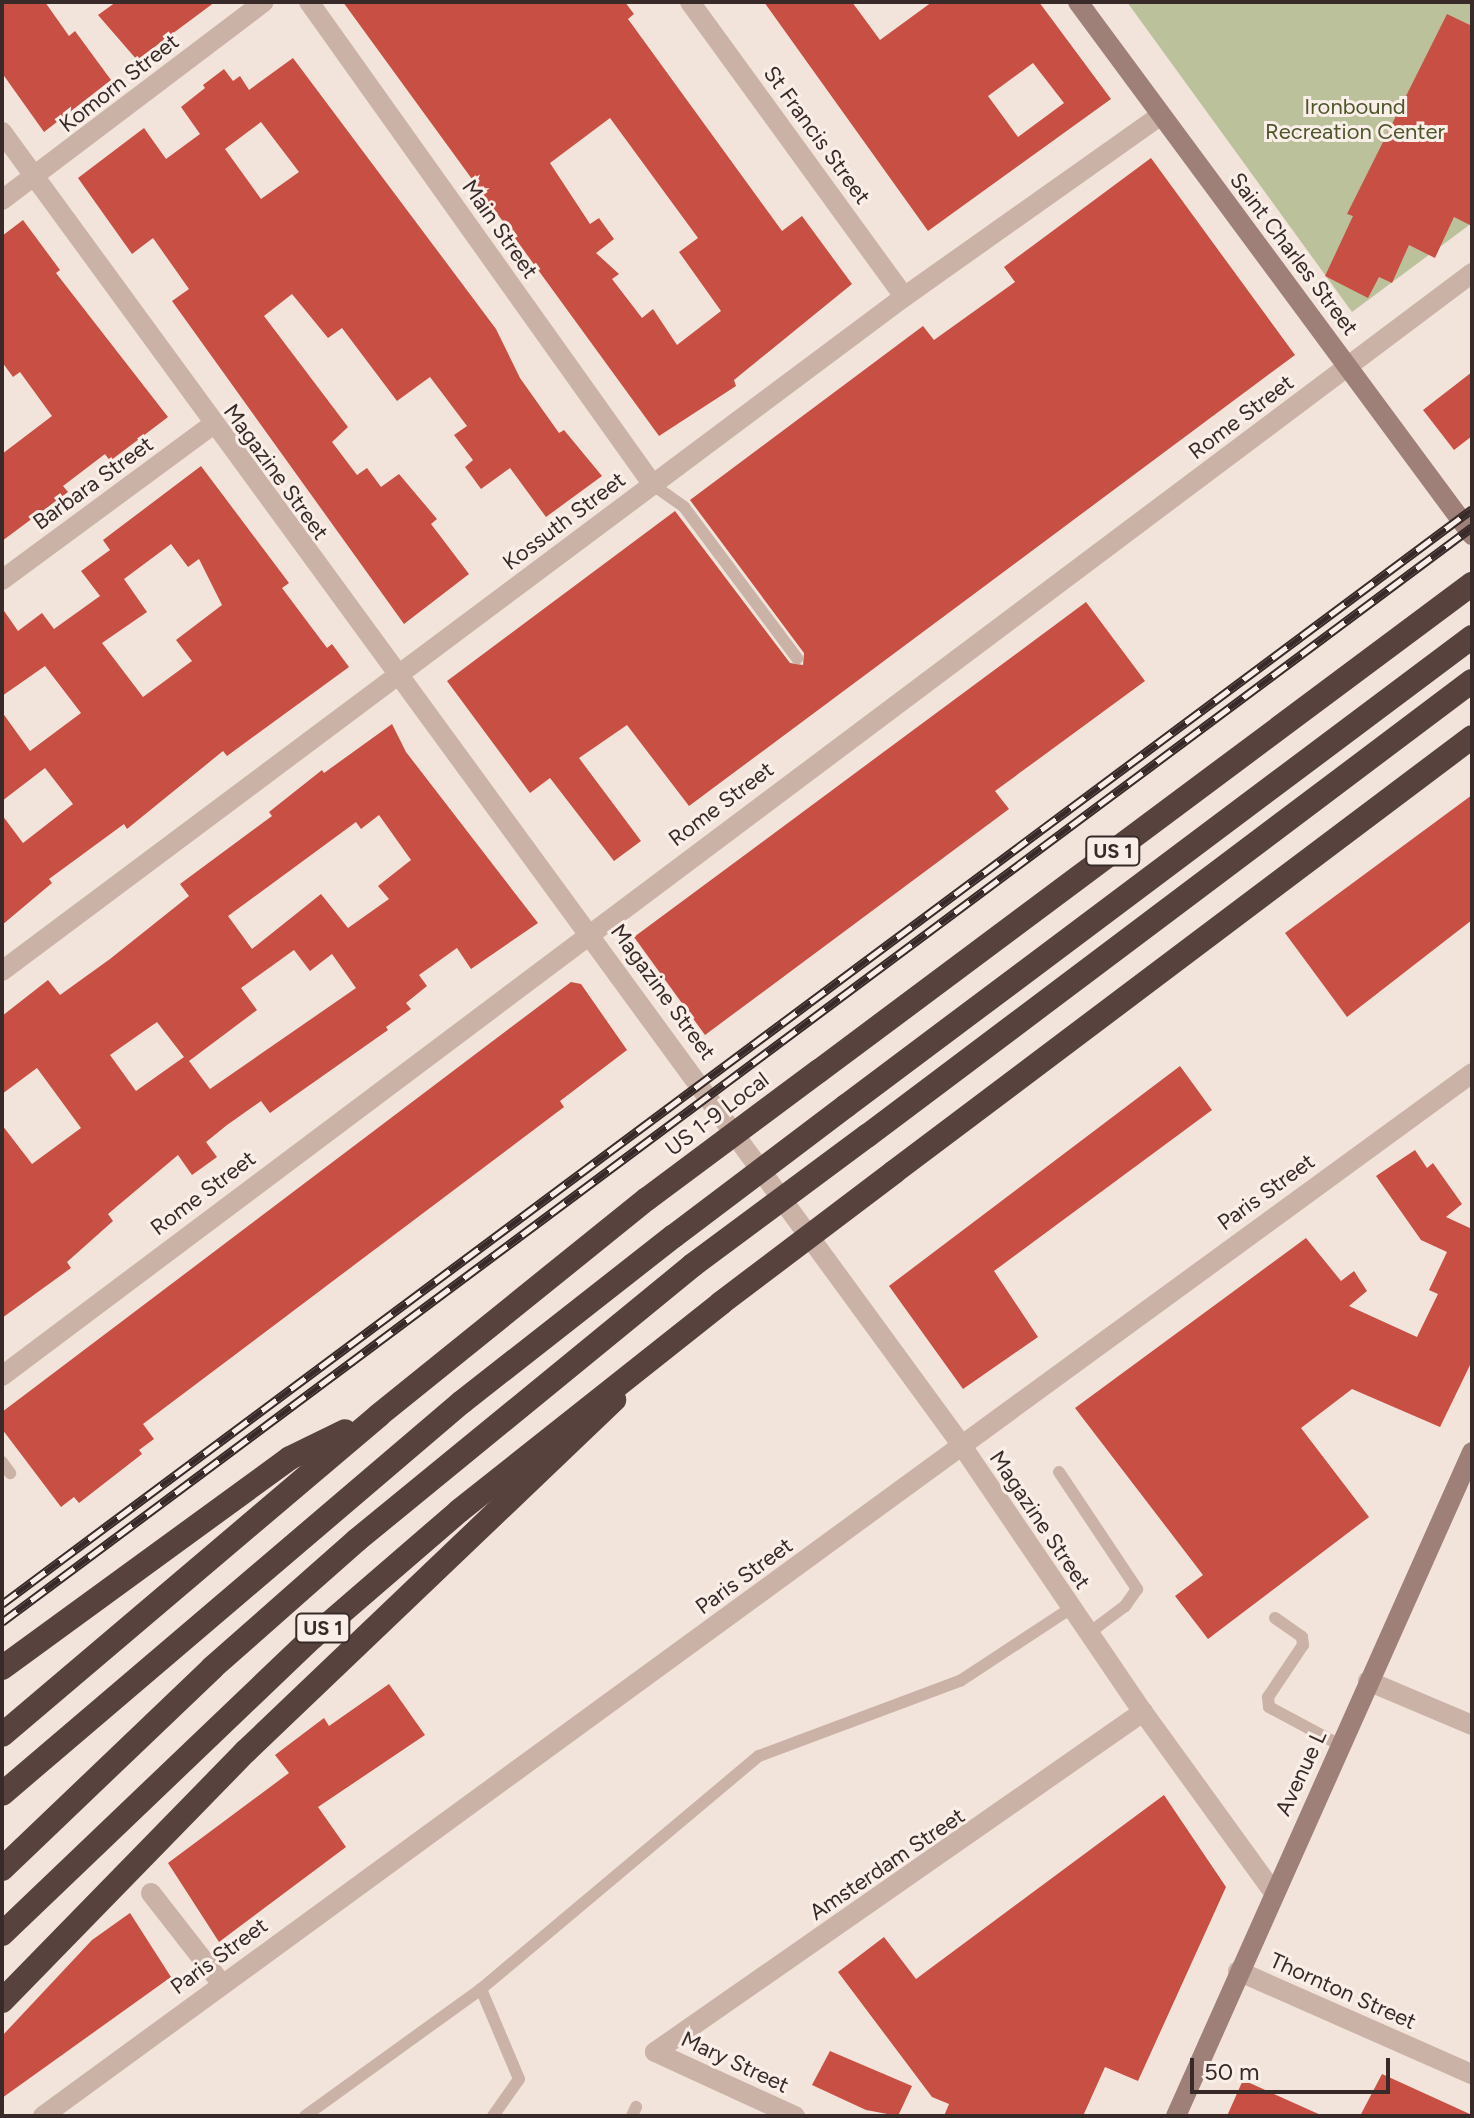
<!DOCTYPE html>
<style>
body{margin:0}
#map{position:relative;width:1474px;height:2118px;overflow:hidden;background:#f2e4db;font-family:Figtree,sans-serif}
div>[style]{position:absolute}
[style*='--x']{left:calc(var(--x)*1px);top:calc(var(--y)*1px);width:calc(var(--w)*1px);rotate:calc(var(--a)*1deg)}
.green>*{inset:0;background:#bbc29b}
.building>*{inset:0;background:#c84f43}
.lane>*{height:12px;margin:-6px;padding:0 6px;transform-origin:6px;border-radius:6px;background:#cbb2a7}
.street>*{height:20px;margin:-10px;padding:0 10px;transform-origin:10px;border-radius:10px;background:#cbb2a7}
.secondary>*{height:20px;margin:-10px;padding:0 10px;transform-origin:10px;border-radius:10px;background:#9e8078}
.highway>*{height:24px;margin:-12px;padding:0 12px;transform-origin:12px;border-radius:12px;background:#58423e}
.rail>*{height:9px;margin-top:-4.5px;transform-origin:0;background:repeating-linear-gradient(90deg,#faefe8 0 18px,#372a28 0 36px);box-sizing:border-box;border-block:2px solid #372a28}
.highway-bridge>*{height:24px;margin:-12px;padding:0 12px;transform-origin:12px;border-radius:12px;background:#58423e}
span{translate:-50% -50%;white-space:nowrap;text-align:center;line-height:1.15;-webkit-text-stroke:6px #faefe8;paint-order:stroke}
.shield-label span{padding:2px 6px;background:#faefe8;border:2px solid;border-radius:6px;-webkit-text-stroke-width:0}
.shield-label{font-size:20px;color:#372a28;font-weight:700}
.street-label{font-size:22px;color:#372a28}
.park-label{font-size:22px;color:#4d562b}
.frame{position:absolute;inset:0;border:4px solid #372a28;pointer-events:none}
.scale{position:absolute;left:1190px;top:2058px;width:200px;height:36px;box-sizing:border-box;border:4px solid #372a28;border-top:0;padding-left:10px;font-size:24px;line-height:28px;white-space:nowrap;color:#372a28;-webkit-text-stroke:6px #faefe8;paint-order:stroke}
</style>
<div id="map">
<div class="green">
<i style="clip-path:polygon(1127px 2px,1472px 2px,1472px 223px,1352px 312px)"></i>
</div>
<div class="building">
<i style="clip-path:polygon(2px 2px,45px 2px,69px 36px,75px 31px,111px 80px,44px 132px,2px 73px)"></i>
<i style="clip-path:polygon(116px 2px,215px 2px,137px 60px,98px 15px)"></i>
<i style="clip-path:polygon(evenodd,343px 2px,625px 2px,634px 14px,628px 19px,782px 231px,802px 216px,852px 284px,734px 380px,736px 386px,659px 436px,343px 2px,610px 118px,698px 238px,679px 252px,721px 311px,677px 345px,653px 309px,642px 318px,612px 279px,619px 274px,596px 253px,614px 239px,599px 218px,590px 224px,550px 163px,610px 118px)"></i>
<i style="clip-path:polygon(evenodd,764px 2px,852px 2px,880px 40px,932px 2px,1039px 2px,1111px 99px,928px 231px,764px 2px,1033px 63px,1064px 103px,1018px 137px,988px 96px,1033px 63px)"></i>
<i style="clip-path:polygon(1447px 14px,1472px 26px,1472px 226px,1454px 217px,1435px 258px,1409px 245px,1392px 283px,1379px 277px,1368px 298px,1325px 276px,1353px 216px,1347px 214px)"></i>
<i style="clip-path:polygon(evenodd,293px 58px,496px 329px,520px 378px,559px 433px,564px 430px,602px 476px,546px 517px,510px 468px,481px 489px,465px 467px,473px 460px,454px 435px,467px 426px,430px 377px,397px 401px,342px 328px,328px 338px,292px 294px,264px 316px,348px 427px,332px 442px,357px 475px,367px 468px,381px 487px,399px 474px,437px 519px,431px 524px,469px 574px,404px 624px,172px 301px,189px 289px,153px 238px,132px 254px,78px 178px,144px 128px,166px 159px,200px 134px,181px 107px,205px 88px,203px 85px,224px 69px,233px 81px,240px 76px,249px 90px,293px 58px,261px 122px,299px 172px,261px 199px,225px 149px,261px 122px)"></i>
<i style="clip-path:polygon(1151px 158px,1295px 355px,689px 806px,627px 725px,579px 758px,641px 841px,614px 861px,550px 778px,530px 793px,447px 681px,675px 511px,790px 663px,803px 665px,804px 653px,690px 500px,923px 326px,934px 340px,1015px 282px,1004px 267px)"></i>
<i style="clip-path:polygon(23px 220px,60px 270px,56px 273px,168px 417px,110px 461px,105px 454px,63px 486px,68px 492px,2px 541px,2px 454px,52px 416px,20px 372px,13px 377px,2px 362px,2px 236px)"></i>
<i style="clip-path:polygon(1472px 372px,1472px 436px,1454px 450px,1423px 410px)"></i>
<i style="clip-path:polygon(evenodd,201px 466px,289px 583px,282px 588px,327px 648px,332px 644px,349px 667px,227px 756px,223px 751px,127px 829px,124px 824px,49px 879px,52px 883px,2px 925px,2px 815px,23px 843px,73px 804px,45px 768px,2px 801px,2px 712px,30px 751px,81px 713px,45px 666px,2px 696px,2px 608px,18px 631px,42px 613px,54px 629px,100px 596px,81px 571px,110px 550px,103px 540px,201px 466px,171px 544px,188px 567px,199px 559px,222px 605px,176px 640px,192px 661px,143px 697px,102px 643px,147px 612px,124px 579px,171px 544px)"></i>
<i style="clip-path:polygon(1086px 602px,1145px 681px,995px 791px,1009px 809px,705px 1035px,634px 937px)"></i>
<i style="clip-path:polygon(evenodd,392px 724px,406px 752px,538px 923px,471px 969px,457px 948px,419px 975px,427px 986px,406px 1003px,411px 1009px,386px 1027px,388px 1030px,270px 1113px,261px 1101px,227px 1125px,206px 1142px,217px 1157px,192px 1175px,178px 1155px,108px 1214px,113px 1221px,67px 1262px,71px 1268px,2px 1318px,2px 1125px,32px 1164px,81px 1128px,37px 1068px,2px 1094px,2px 1016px,48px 980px,60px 995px,110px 959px,189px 896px,180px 884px,272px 816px,269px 812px,322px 770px,324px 773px,392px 724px,379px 815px,411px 860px,378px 886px,389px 899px,348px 928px,321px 894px,252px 949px,228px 916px,356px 822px,361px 829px,379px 815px,392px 724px,294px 950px,310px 971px,332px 954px,356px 988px,210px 1089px,189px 1061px,257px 1010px,241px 988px,294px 950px,392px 724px,157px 1022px,184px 1057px,136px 1091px,110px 1055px,157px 1022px)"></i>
<i style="clip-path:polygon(1472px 795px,1472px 920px,1347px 1017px,1285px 933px)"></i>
<i style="clip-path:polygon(571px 982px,581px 984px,627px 1050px,560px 1101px,564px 1107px,143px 1424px,154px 1439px,139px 1450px,142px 1454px,79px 1503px,74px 1497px,61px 1507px,2px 1429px,2px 1412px)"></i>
<i style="clip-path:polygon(1180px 1066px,1212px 1110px,994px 1271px,1038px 1337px,963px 1389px,889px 1286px)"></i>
<i style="clip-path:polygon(1415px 1150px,1427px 1168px,1433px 1163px,1462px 1204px,1446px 1217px,1472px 1229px,1472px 1361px,1440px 1427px,1352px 1389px,1301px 1428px,1369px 1517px,1208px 1639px,1175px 1596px,1203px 1575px,1075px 1408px,1306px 1238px,1341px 1281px,1354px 1271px,1367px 1291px,1349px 1306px,1417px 1337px,1438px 1294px,1429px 1290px,1447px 1252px,1421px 1240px,1376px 1176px)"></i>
<i style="clip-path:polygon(389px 1684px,425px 1735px,318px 1807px,346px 1847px,219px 1942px,168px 1863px,289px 1773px,275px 1755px,324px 1718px,329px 1726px)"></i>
<i style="clip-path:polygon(1164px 1795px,1226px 1887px,1138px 2081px,1105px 2067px,1083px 2116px,944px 2116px,949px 2104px,932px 2097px,838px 1972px,884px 1937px,916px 1979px)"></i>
<i style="clip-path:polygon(130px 1913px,171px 1977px,2px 2098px,2px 2036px,92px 1940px)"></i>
<i style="clip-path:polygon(830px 2051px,912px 2086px,898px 2116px,866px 2110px,812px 2085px)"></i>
<i style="clip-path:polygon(1382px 2074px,1472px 2115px,1472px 2116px,1360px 2116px)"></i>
<i style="clip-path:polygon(1243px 2080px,1323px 2116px,1227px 2116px)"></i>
</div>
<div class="lane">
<i style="--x:653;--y:485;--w:38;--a:35"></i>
<i style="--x:684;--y:507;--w:189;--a:53.2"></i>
<i style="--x:2;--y:1462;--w:14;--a:54"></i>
<i style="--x:1059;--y:1472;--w:141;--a:56.3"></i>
<i style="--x:1137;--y:1589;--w:21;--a:125"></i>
<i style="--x:1125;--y:1606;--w:45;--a:143.1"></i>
<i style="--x:1275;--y:1618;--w:33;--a:35"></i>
<i style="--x:1302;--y:1637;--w:8;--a:83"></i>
<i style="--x:1303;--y:1645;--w:63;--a:123.9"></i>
<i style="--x:1268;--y:1697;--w:10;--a:84"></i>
<i style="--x:1269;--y:1707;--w:81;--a:28.2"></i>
<i style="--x:305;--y:2116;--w:217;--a:-35.8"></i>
<i style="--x:493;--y:2116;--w:45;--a:-54.9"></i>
<i style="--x:519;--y:2079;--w:98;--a:-112.9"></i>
<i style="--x:481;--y:1989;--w:363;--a:-40"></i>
<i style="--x:759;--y:1756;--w:215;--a:-20.5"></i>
<i style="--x:960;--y:1681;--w:133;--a:-33.3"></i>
<i style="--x:632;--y:2116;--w:10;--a:-66"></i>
</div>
<div class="street">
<i style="--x:309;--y:2;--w:593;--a:54.54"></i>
<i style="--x:690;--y:2;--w:364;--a:54"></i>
<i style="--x:2;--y:132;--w:1624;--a:53.84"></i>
<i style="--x:960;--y:1443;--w:325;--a:55.8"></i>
<i style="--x:1143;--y:1712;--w:220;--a:54.1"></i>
<i style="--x:2;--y:200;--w:328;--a:-37.1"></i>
<i style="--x:2;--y:580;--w:261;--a:-36.4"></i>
<i style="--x:2;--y:971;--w:1126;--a:-36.77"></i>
<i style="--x:904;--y:297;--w:314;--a:-35.3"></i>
<i style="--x:2;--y:1376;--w:1838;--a:-36.88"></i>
<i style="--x:1368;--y:1681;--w:113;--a:22.9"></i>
<i style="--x:151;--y:1893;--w:114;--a:52.1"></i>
<i style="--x:1238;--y:1971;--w:256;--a:23.8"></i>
<i style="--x:655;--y:2052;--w:595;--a:-34.87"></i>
<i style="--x:655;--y:2052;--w:154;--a:24.6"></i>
<i style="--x:43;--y:2116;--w:1769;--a:-36.12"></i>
</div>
<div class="secondary">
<i style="--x:1078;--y:2;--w:663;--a:53.53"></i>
<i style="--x:1176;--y:2116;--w:727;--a:-65.97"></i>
</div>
<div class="highway">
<i style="--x:819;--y:1071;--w:815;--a:-36.72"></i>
<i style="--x:846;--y:1106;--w:782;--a:-36.84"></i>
<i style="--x:867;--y:1136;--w:757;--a:-36.95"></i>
<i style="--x:894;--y:1172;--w:723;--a:-36.96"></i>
<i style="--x:2;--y:1668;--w:356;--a:-36.1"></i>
<i style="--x:290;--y:1458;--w:61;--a:-26.1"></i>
<i style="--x:2;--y:1735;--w:494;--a:-40.3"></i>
<i style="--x:379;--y:1415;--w:344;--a:-38.9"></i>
<i style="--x:2;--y:1794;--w:604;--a:-40.44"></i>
<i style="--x:462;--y:1402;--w:269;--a:-38.1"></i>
<i style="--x:2;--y:1869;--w:291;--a:-43.7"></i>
<i style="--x:212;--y:1668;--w:193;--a:-41.4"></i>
<i style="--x:357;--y:1540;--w:434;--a:-39.3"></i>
<i style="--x:2;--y:1934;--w:429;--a:-43.7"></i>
<i style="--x:312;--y:1638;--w:194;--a:-40.8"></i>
<i style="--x:459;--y:1511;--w:335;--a:-38.4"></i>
<i style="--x:2;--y:2001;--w:349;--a:-45.7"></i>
<i style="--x:246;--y:1751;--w:509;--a:-43.65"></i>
</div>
<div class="rail">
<i style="--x:2;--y:1604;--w:1833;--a:-36.68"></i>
<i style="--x:2;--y:1622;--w:1833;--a:-36.68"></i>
</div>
<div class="highway-bridge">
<i style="--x:647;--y:1199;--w:214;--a:-36.7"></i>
<i style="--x:674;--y:1236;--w:216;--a:-37.1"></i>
<i style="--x:693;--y:1265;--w:217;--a:-36.6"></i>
<i style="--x:721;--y:1303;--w:217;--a:-37.1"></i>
</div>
<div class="shield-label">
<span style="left:1113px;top:851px">US 1</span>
<span style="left:323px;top:1628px">US 1</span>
</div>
<div class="street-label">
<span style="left:119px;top:83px;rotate:-38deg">Komorn Street</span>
<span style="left:817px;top:135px;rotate:54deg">St Francis Street</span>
<span style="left:500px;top:229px;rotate:55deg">Main Street</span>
<span style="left:1294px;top:254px;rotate:53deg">Saint Charles Street</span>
<span style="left:1241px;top:417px;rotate:-37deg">Rome Street</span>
<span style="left:276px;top:472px;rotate:54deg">Magazine Street</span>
<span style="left:93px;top:483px;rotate:-36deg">Barbara Street</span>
<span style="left:564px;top:521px;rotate:-37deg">Kossuth Street</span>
<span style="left:721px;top:804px;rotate:-37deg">Rome Street</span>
<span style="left:663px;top:992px;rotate:54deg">Magazine Street</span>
<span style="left:717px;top:1114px;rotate:-37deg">US 1-9 Local</span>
<span style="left:1266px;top:1192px;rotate:-36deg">Paris Street</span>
<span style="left:203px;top:1193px;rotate:-37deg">Rome Street</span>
<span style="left:1040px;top:1520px;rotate:56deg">Magazine Street</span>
<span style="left:744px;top:1576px;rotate:-36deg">Paris Street</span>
<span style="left:1301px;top:1773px;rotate:-65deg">Avenue L</span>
<span style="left:887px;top:1864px;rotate:-34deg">Amsterdam Street</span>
<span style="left:219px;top:1956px;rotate:-36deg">Paris Street</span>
<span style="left:1343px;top:1991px;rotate:24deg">Thornton Street</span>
<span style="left:735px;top:2062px;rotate:25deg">Mary Street</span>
</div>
<div class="park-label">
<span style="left:1355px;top:119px">Ironbound<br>Recreation Center</span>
</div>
<div class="frame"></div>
<div class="scale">50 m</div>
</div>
